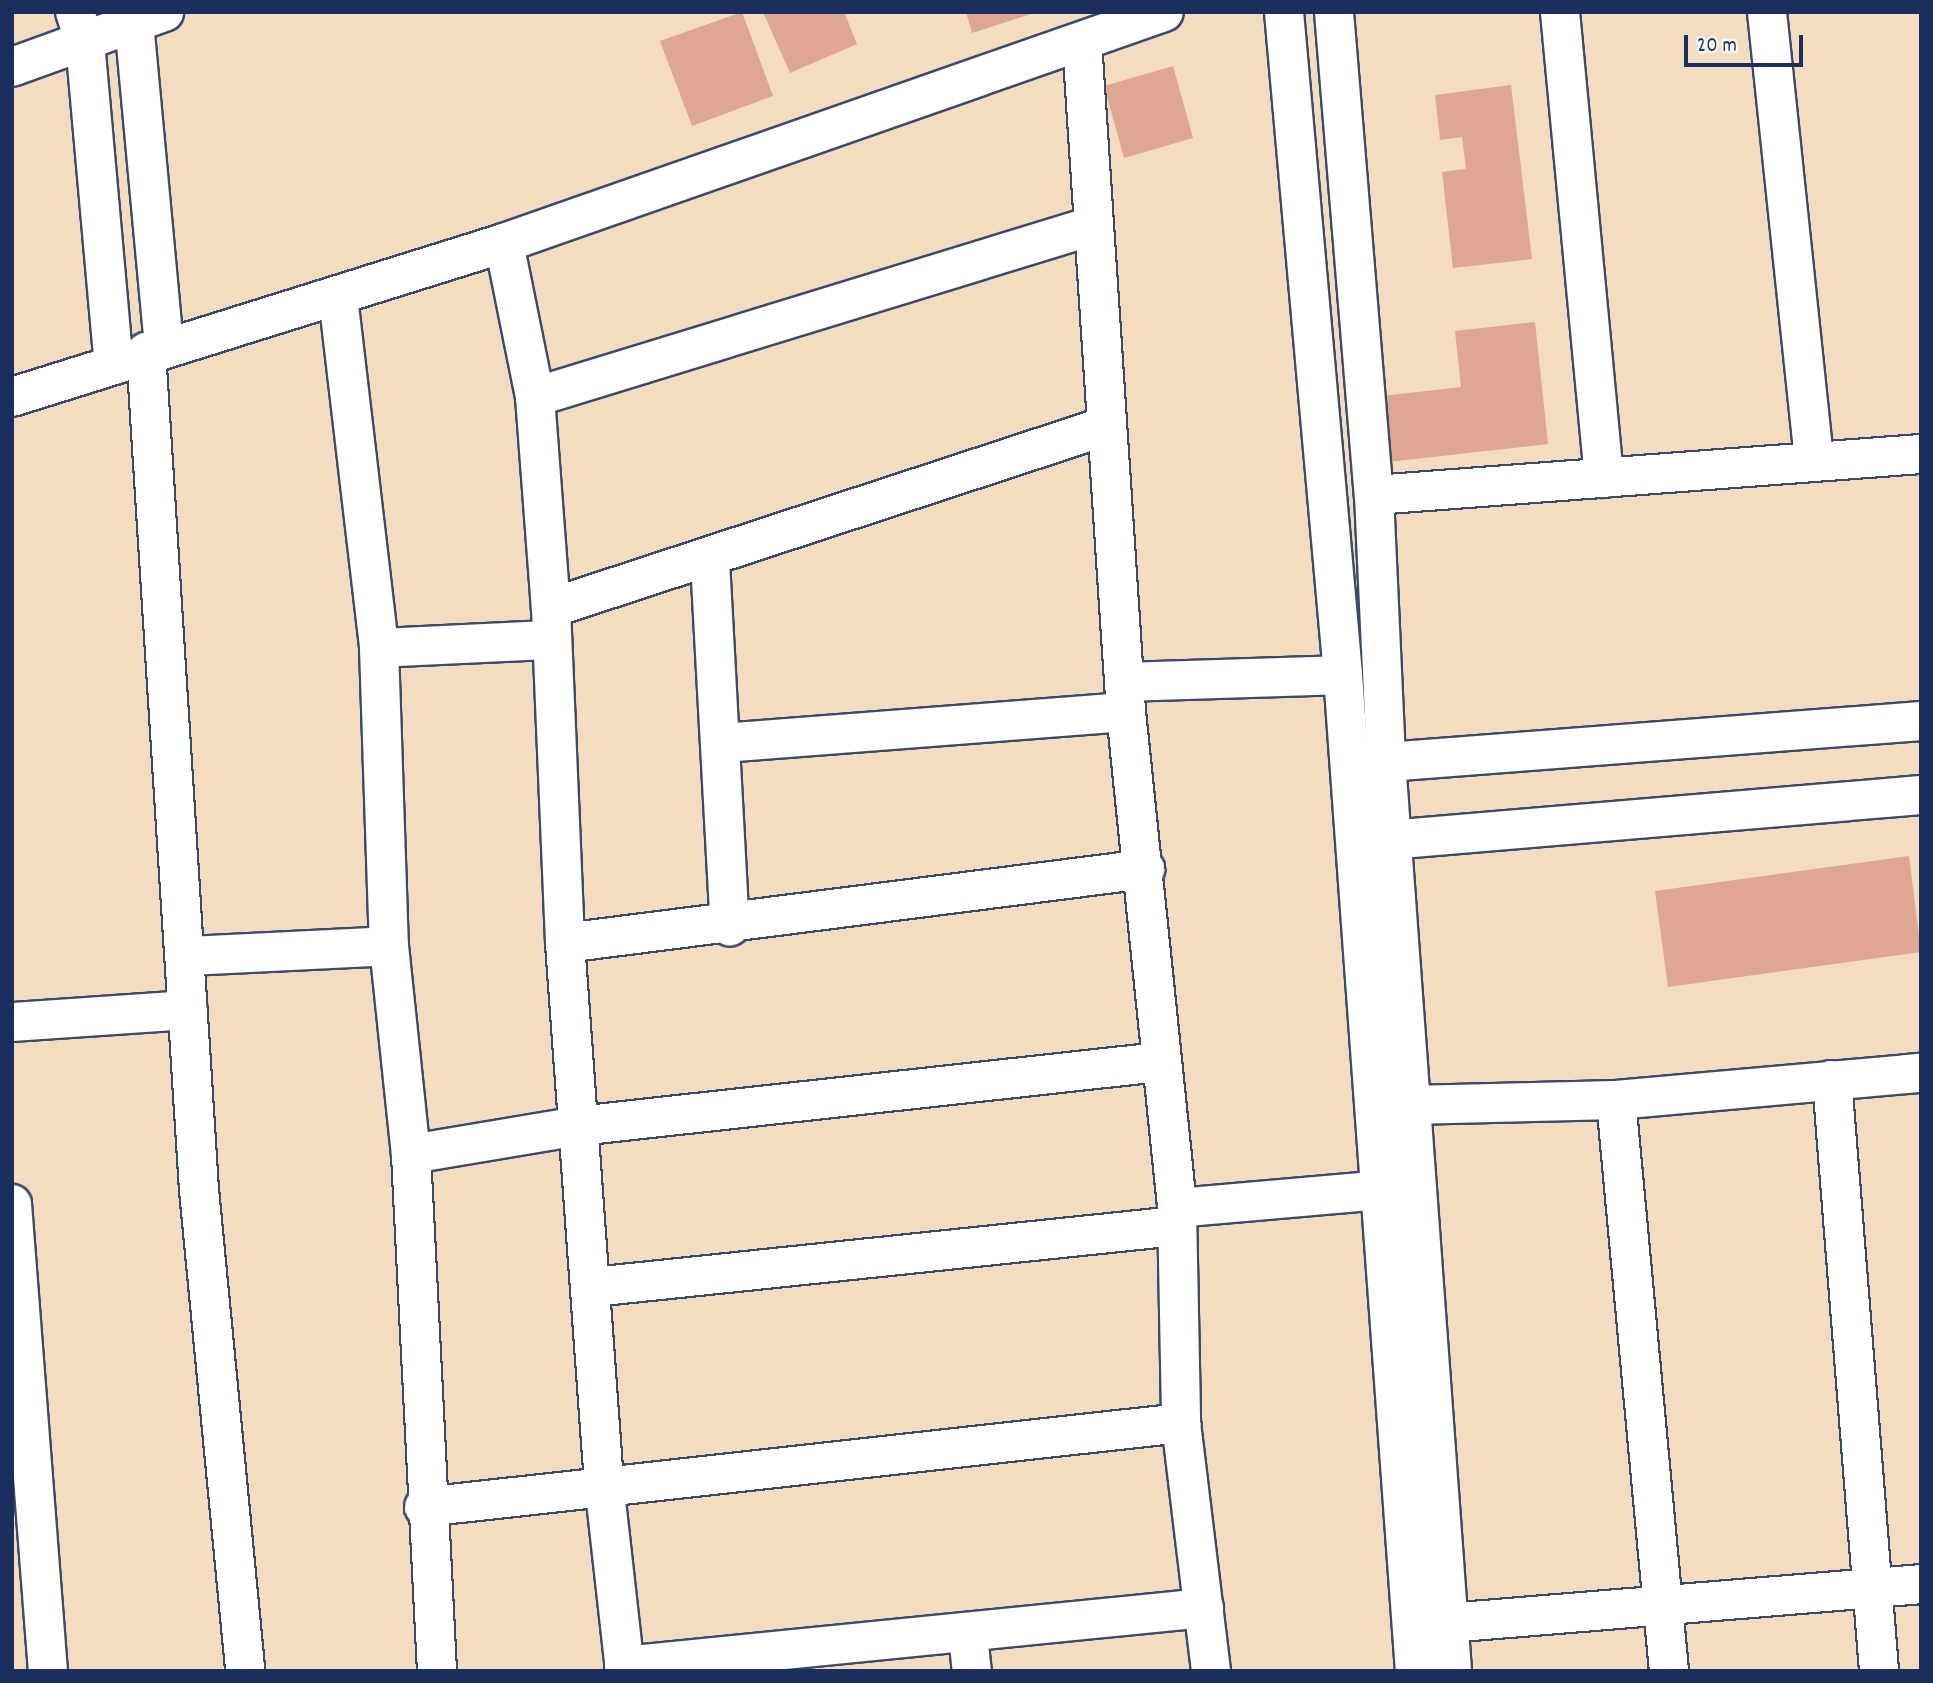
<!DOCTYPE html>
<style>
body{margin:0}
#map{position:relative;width:1933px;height:1683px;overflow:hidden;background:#f3dcbf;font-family:Dekko,sans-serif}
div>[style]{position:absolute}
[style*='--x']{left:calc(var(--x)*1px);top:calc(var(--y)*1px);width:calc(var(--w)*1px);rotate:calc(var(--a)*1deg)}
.building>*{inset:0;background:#e0a694}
.roads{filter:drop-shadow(2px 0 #3b496d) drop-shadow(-2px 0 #3b496d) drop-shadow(0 2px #3b496d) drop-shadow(0 -2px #3b496d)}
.minor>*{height:38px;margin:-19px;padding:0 19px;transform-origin:19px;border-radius:19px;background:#fff}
span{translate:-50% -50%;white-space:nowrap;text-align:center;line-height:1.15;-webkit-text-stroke:6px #f6f6f2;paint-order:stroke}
.frame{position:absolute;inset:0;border:14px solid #1b2f5e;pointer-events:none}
.scale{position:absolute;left:1684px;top:35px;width:119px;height:32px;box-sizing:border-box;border:4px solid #1b2f5e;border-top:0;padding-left:9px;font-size:21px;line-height:24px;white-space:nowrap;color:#1b2f5e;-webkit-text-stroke:5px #f6f6f2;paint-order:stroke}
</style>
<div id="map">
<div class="building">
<i style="clip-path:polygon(742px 12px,773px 96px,692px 126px,660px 41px)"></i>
<i style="clip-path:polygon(763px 12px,844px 12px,857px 44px,790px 73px)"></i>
<i style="clip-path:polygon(966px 12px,1034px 12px,1034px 13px,972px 33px)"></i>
<i style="clip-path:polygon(1173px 66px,1193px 138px,1124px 158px,1104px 86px)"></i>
<i style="clip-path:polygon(1511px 85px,1532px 259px,1453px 268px,1442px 172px,1466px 169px,1462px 137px,1440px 140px,1435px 95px)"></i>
<i style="clip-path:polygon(1535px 322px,1548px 444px,1388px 462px,1382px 396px,1461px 387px,1455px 331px)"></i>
<i style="clip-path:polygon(1909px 856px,1921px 952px,1668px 987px,1655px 891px)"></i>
</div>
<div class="roads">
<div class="minor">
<i style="--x:75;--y:12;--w:32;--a:72"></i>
<i style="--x:85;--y:42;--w:323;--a:84.9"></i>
<i style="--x:133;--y:12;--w:334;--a:84.7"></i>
<i style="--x:1284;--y:12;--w:666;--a:84.91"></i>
<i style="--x:1343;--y:675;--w:999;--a:85.87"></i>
<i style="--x:1334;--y:12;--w:485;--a:85.3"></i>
<i style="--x:1374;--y:495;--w:266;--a:87.4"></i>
<i style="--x:1386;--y:761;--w:912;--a:85.85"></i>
<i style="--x:1560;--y:12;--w:468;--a:84.6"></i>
<i style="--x:1767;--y:12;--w:452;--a:84"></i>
<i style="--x:1082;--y:42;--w:671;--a:86.24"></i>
<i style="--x:1126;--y:712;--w:499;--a:84.1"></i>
<i style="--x:1177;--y:1208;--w:215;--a:88.9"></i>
<i style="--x:1181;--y:1423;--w:250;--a:83.1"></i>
<i style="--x:12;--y:67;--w:162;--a:-19.9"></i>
<i style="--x:504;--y:243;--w:157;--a:78.6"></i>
<i style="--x:535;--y:397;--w:212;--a:85.7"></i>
<i style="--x:551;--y:608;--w:335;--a:87.6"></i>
<i style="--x:565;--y:943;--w:541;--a:85.87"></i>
<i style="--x:604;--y:1483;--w:189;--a:83.6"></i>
<i style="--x:338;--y:297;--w:353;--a:83.3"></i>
<i style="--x:379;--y:648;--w:298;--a:88.1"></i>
<i style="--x:389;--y:946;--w:209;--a:84"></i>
<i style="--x:411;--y:1154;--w:518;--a:87.12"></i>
<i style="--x:146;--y:352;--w:840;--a:86.38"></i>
<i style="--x:199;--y:1190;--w:483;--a:84.5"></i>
<i style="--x:12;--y:397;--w:516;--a:-17.38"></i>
<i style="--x:504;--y:243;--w:699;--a:-19.29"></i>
<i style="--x:535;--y:397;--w:583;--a:-17.07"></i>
<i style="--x:1374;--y:495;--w:549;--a:-4.29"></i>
<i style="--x:710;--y:561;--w:366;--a:86.9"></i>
<i style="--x:551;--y:608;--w:581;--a:-18.15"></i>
<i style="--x:379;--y:648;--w:171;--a:-2.7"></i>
<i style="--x:1126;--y:682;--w:217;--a:-1.8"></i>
<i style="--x:722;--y:743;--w:405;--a:-4.4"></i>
<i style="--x:1361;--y:764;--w:562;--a:-4.39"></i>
<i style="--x:1365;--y:842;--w:558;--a:-4.83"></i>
<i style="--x:565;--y:943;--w:585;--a:-7.27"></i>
<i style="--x:187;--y:956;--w:202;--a:-2.8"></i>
<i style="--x:12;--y:1022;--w:176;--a:-3.9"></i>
<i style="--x:1832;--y:1080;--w:593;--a:85.45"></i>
<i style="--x:1616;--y:1100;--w:573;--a:84.7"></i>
<i style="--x:1410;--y:1105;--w:206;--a:-1.4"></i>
<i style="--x:1616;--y:1100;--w:306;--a:-5.1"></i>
<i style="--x:411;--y:1154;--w:169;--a:-9.5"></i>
<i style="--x:578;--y:1126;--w:586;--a:-6.28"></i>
<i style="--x:12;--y:1204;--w:468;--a:85.6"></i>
<i style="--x:1177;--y:1208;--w:206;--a:-5"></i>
<i style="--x:593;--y:1287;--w:586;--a:-5.97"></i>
<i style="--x:424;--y:1507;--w:762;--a:-6.33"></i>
<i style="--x:1448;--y:1623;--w:475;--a:-4.7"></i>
<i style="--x:968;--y:1635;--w:36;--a:84"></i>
<i style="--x:624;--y:1666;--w:583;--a:-5.71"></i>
</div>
</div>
<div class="frame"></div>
<div class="scale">20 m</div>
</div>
